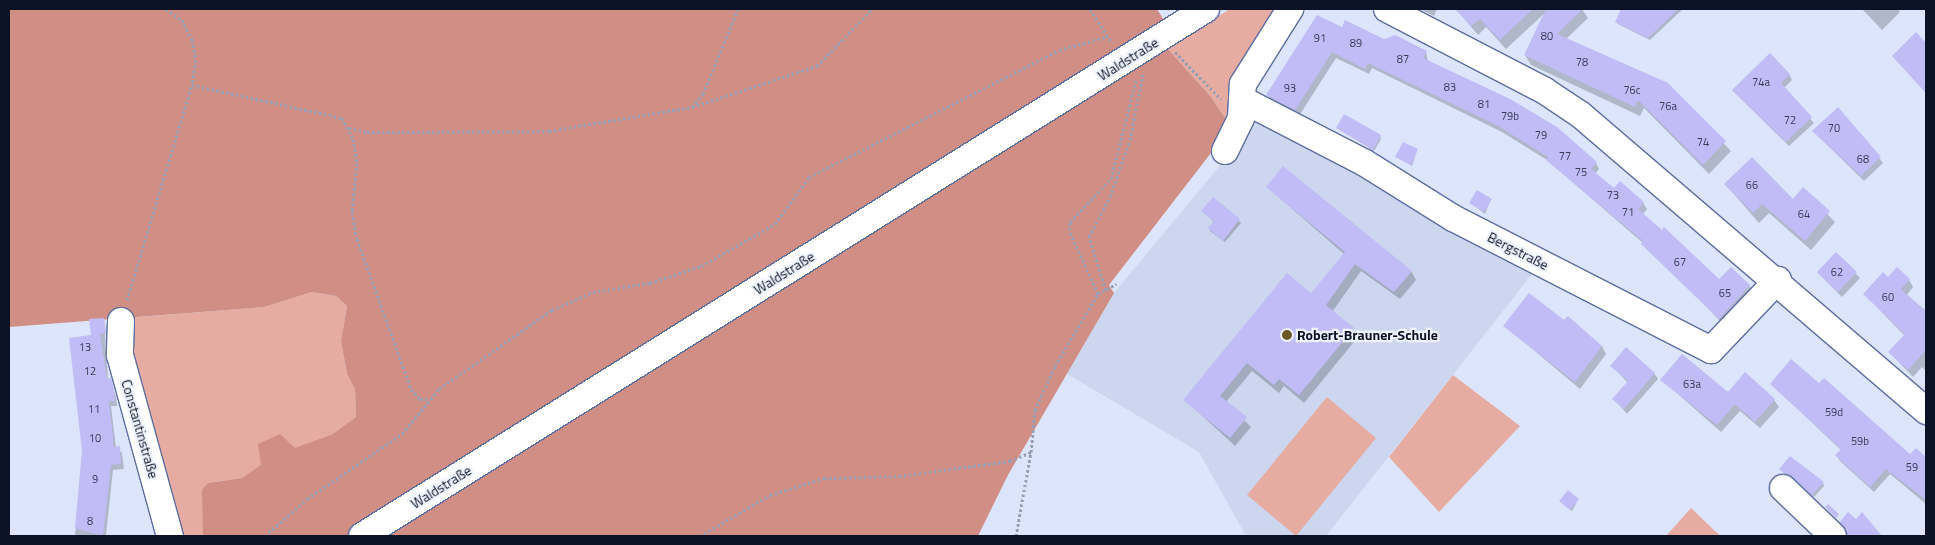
<!DOCTYPE html>
<meta charset="utf-8">
<style>
body{margin:0}
#map{position:relative;width:1935px;height:545px;overflow:hidden;background:#dde5fc;font-family:"Titillium Web",sans-serif}
div>[style]{position:absolute}
[style*='--x']{left:calc(var(--x)*1px);top:calc(var(--y)*1px);width:calc(var(--w)*1px);rotate:calc(var(--a)*1deg)}
.built>*{inset:0;background:#ccd6ef}
.green>*{inset:0;background:#e6aba1}
.forest>*{inset:0;background:#d08e84}
.shadow>*{inset:0;background:#0003}
.building>*{inset:0;background:#c1bbf6}
.path>*{height:3px;margin-top:-1.5px;transform-origin:0;background:repeating-linear-gradient(90deg,#979fb4 0 2.5px,transparent 0 5px)}
.roads{filter:drop-shadow(1px 0 #5c6da0) drop-shadow(-1px 0 #5c6da0) drop-shadow(0 1px #5c6da0) drop-shadow(0 -1px #5c6da0)}
.minor>*{height:26px;margin:-13px;padding:0 13px;transform-origin:13px;border-radius:13px;background:#fff}
.dots>*{width:14px;height:14px;translate:-50% -50%;box-sizing:border-box;border:2px solid #eef3fe;border-radius:50%}
span{translate:-50% -50%;white-space:nowrap;text-align:center;line-height:1.15;-webkit-text-stroke:4.5px #eef3fe;paint-order:stroke}
.number-label{font-size:11px;color:#383c59}
.number-label span{-webkit-text-stroke-width:0}
.street-label{font-size:14px;color:#0b1225}
.poi-label{font-size:14px;color:#0b1225;font-weight:700}
.left{translate:0 -50%;text-align:left}
.frame{position:absolute;inset:0;border:10px solid #0b1225;pointer-events:none}
</style>
<div id="map">
<div class="built">
<i style="clip-path:polygon(1258px 120px,1536px 269px,1326px 536px,1246px 536px,1199px 452px,1067px 374px,1114px 293px)"></i>
</div>
<div class="green">
<i style="clip-path:polygon(1230px 9px,1280px 9px,1231px 127px,1211px 97px,1167px 48px)"></i>
<i style="clip-path:polygon(312px 292px,336px 296px,347px 306px,341px 341px,347px 374px,355px 389px,356px 417px,331px 435px,242px 478px,208px 483px,203px 536px,177px 536px,125px 356px,127px 318px,264px 307px)"></i>
<i style="clip-path:polygon(1453px 375px,1520px 426px,1439px 512px,1389px 457px)"></i>
<i style="clip-path:polygon(1327px 397px,1376px 438px,1296px 536px,1247px 495px)"></i>
<i style="clip-path:polygon(1691px 508px,1715px 531px,1721px 536px,1666px 536px)"></i>
</div>
<div class="forest">
<i style="clip-path:polygon(9px 9px,1157px 9px,1167px 25px,346px 536px,203px 536px,202px 490px,208px 483px,242px 478px,261px 465px,258px 444px,280px 434px,295px 448px,331px 435px,356px 417px,355px 389px,347px 374px,341px 341px,347px 306px,336px 296px,312px 292px,264px 307px,9px 327px)"></i>
<i style="clip-path:polygon(1167px 48px,1211px 97px,1231px 127px,1109px 285px,1114px 293px,1008px 475px,978px 536px,384px 536px)"></i>
</div>
<div class="shadow">
<i style="clip-path:polygon(1420px 9px,1437px 9px,1434px 16px)"></i>
<i style="clip-path:polygon(1456px 9px,1582px 9px,1588px 18px,1566px 39px,1667px 84px,1731px 151px,1709px 174px,1644px 108px,1640px 116px,1531px 65px,1525px 55px,1546px 12px,1506px 49px,1486px 27px,1478px 35px)"></i>
<i style="clip-path:polygon(1622px 9px,1683px 9px,1650px 40px,1618px 24px)"></i>
<i style="clip-path:polygon(1862px 9px,1898px 9px,1900px 12px,1882px 30px)"></i>
<i style="clip-path:polygon(1342px 29px,1426px 52px,1428px 61px,1596px 163px,1599px 169px,1595px 174px,1615px 190px,1621px 183px,1643px 203px,1647px 209px,1642px 215px,1719px 281px,1749px 285px,1753px 291px,1723px 324px,1643px 243px,1547px 160px,1502px 132px,1372px 68px,1369px 74px,1336px 58px,1299px 116px,1271px 101px,1268px 95px)"></i>
<i style="clip-path:polygon(1916px 34px,1926px 44px,1926px 93px,1893px 56px)"></i>
<i style="clip-path:polygon(1789px 74px,1792px 80px,1784px 88px,1814px 123px,1789px 146px,1733px 91px)"></i>
<i style="clip-path:polygon(1838px 108px,1883px 163px,1864px 181px,1813px 131px)"></i>
<i style="clip-path:polygon(1338px 128px,1380px 136px,1381px 139px,1374px 151px)"></i>
<i style="clip-path:polygon(1417px 150px,1412px 166px,1397px 157px)"></i>
<i style="clip-path:polygon(1726px 185px,1793px 200px,1803px 189px,1835px 222px,1811px 250px,1769px 213px,1759px 223px)"></i>
<i style="clip-path:polygon(1267px 187px,1411px 271px,1416px 280px,1400px 299px,1361px 271px,1332px 312px,1358px 337px,1304px 403px,1284px 386px,1279px 393px,1252px 371px,1226px 402px,1251px 427px,1235px 446px,1185px 400px,1311px 295px,1344px 254px)"></i>
<i style="clip-path:polygon(1213px 199px,1241px 223px,1225px 242px,1210px 231px,1214px 222px,1203px 211px)"></i>
<i style="clip-path:polygon(1491px 199px,1485px 214px,1471px 203px)"></i>
<i style="clip-path:polygon(1836px 254px,1860px 278px,1842px 297px,1818px 273px)"></i>
<i style="clip-path:polygon(1888px 279px,1909px 280px,1913px 287px,1907px 295px,1926px 311px,1926px 371px,1922px 367px,1913px 377px,1890px 353px,1905px 336px,1864px 294px)"></i>
<i style="clip-path:polygon(104px 319px,108px 380px,116px 396px,117px 406px,111px 406px,116px 448px,122px 453px,124px 469px,113px 470px,106px 535px,116px 536px,75px 536px,93px 336px)"></i>
<i style="clip-path:polygon(1505px 326px,1602px 346px,1606px 354px,1580px 389px)"></i>
<i style="clip-path:polygon(1612px 366px,1654px 373px,1658px 379px,1627px 414px,1614px 399px,1628px 383px)"></i>
<i style="clip-path:polygon(1662px 380px,1774px 400px,1779px 407px,1760px 428px,1740px 411px,1721px 432px)"></i>
<i style="clip-path:polygon(1771px 384px,1819px 385px,1910px 456px,1916px 450px,1926px 458px,1926px 504px,1890px 474px,1874px 492px,1840px 461px,1836px 455px,1841px 450px)"></i>
<i style="clip-path:polygon(1780px 469px,1823px 483px,1824px 486px,1814px 497px)"></i>
<i style="clip-path:polygon(1578px 500px,1572px 511px,1562px 503px)"></i>
</div>
<div class="building">
<i style="clip-path:polygon(1455px 9px,1533px 9px,1500px 40px,1480px 19px,1471px 26px)"></i>
<i style="clip-path:polygon(1546px 9px,1583px 9px,1557px 34px,1668px 83px,1726px 141px,1703px 165px,1638px 100px,1635px 107px,1524px 55px)"></i>
<i style="clip-path:polygon(1621px 9px,1678px 9px,1648px 38px,1615px 22px)"></i>
<i style="clip-path:polygon(1317px 15px,1342px 27px,1345px 20px,1384px 39px,1395px 35px,1427px 51px,1423px 58px,1510px 99px,1557px 127px,1597px 162px,1591px 169px,1614px 188px,1620px 181px,1644px 202px,1638px 209px,1662px 230px,1664px 227px,1719px 279px,1731px 267px,1750px 285px,1719px 319px,1641px 244px,1643px 241px,1546px 160px,1548px 157px,1498px 126px,1368px 63px,1365px 69px,1332px 52px,1295px 110px,1266px 95px)"></i>
<i style="clip-path:polygon(1916px 32px,1926px 43px,1926px 93px,1892px 56px)"></i>
<i style="clip-path:polygon(1770px 53px,1790px 74px,1781px 83px,1812px 117px,1786px 142px,1732px 90px)"></i>
<i style="clip-path:polygon(1838px 107px,1881px 157px,1861px 176px,1812px 131px)"></i>
<i style="clip-path:polygon(1344px 114px,1381px 135px,1373px 150px,1336px 128px)"></i>
<i style="clip-path:polygon(1403px 142px,1418px 149px,1411px 165px,1395px 157px)"></i>
<i style="clip-path:polygon(1752px 157px,1793px 199px,1803px 187px,1830px 211px,1805px 241px,1762px 204px,1753px 213px,1724px 184px)"></i>
<i style="clip-path:polygon(1283px 166px,1412px 271px,1394px 292px,1355px 264px,1326px 305px,1354px 328px,1299px 395px,1279px 379px,1274px 385px,1247px 363px,1220px 396px,1247px 417px,1230px 438px,1183px 400px,1287px 273px,1311px 293px,1345px 252px,1266px 187px)"></i>
<i style="clip-path:polygon(1477px 190px,1492px 199px,1484px 212px,1469px 203px)"></i>
<i style="clip-path:polygon(1213px 197px,1240px 219px,1223px 241px,1208px 228px,1214px 221px,1201px 211px)"></i>
<i style="clip-path:polygon(1836px 252px,1857px 272px,1838px 292px,1817px 272px)"></i>
<i style="clip-path:polygon(1897px 267px,1910px 279px,1901px 289px,1926px 312px,1926px 350px,1908px 370px,1888px 352px,1905px 334px,1863px 294px,1883px 272px,1888px 277px)"></i>
<i style="clip-path:polygon(1529px 293px,1564px 320px,1568px 316px,1602px 346px,1575px 382px,1503px 326px)"></i>
<i style="clip-path:polygon(104px 318px,106px 333px,100px 334px,107px 379px,111px 378px,114px 390px,115px 401px,109px 401px,114px 447px,120px 446px,121px 464px,111px 465px,103px 536px,75px 528px,82px 451px,69px 338px,98px 334px,91px 335px,89px 319px)"></i>
<i style="clip-path:polygon(1626px 347px,1655px 373px,1624px 409px,1612px 399px,1628px 381px,1610px 366px)"></i>
<i style="clip-path:polygon(1682px 354px,1728px 392px,1745px 372px,1775px 399px,1755px 422px,1735px 404px,1717px 425px,1660px 380px)"></i>
<i style="clip-path:polygon(1791px 359px,1819px 383px,1824px 378px,1910px 454px,1916px 448px,1926px 457px,1926px 500px,1886px 469px,1870px 487px,1835px 455px,1841px 449px,1770px 384px)"></i>
<i style="clip-path:polygon(1790px 456px,1824px 482px,1812px 495px,1779px 469px)"></i>
<i style="clip-path:polygon(1568px 490px,1579px 499px,1570px 510px,1559px 501px)"></i>
<i style="clip-path:polygon(1828px 504px,1839px 514px,1836px 518px,1825px 507px)"></i>
<i style="clip-path:polygon(1848px 512px,1856px 519px,1862px 512px,1882px 536px,1848px 536px,1840px 522px)"></i>
</div>
<div class="path">
<i style="--x:166;--y:9;--w:19;--a:35"></i>
<i style="--x:182;--y:20;--w:22;--a:63"></i>
<i style="--x:192;--y:40;--w:20;--a:79"></i>
<i style="--x:196;--y:60;--w:25;--a:99"></i>
<i style="--x:1090;--y:9;--w:38;--a:57"></i>
<i style="--x:1175;--y:52;--w:66;--a:45.6"></i>
<i style="--x:692;--y:107;--w:132;--a:-18.2"></i>
<i style="--x:817;--y:66;--w:79;--a:-46"></i>
<i style="--x:349;--y:128;--w:18;--a:13"></i>
<i style="--x:367;--y:132;--w:182;--a:-0.3"></i>
<i style="--x:549;--y:131;--w:145;--a:-9.5"></i>
<i style="--x:692;--y:107;--w:17;--a:-50"></i>
<i style="--x:703;--y:94;--w:92;--a:-67.6"></i>
<i style="--x:1106;--y:290;--w:56;--a:-107.8"></i>
<i style="--x:1089;--y:237;--w:45;--a:-62.3"></i>
<i style="--x:1110;--y:197;--w:60;--a:-70.7"></i>
<i style="--x:1130;--y:140;--w:67;--a:-78.9"></i>
<i style="--x:1098;--y:294;--w:70;--a:-114.4"></i>
<i style="--x:1069;--y:230;--w:8;--a:-83"></i>
<i style="--x:1070;--y:222;--w:59;--a:-46.4"></i>
<i style="--x:1111;--y:179;--w:102;--a:-75.8"></i>
<i style="--x:127;--y:300;--w:225;--a:-73.2"></i>
<i style="--x:192;--y:85;--w:154;--a:12.4"></i>
<i style="--x:342;--y:118;--w:24;--a:62"></i>
<i style="--x:353;--y:139;--w:24;--a:81"></i>
<i style="--x:357;--y:163;--w:49;--a:95.8"></i>
<i style="--x:352;--y:212;--w:27;--a:80"></i>
<i style="--x:357;--y:239;--w:159;--a:70.2"></i>
<i style="--x:411;--y:389;--w:13;--a:48"></i>
<i style="--x:420;--y:399;--w:7;--a:0"></i>
<i style="--x:265;--y:536;--w:56;--a:-41.4"></i>
<i style="--x:307;--y:499;--w:115;--a:-34.4"></i>
<i style="--x:402;--y:434;--w:58;--a:-50.6"></i>
<i style="--x:439;--y:389;--w:138;--a:-35"></i>
<i style="--x:552;--y:310;--w:45;--a:-23.7"></i>
<i style="--x:593;--y:292;--w:58;--a:-9"></i>
<i style="--x:650;--y:283;--w:54;--a:-18.4"></i>
<i style="--x:701;--y:266;--w:85;--a:-29.6"></i>
<i style="--x:775;--y:224;--w:58;--a:-54.1"></i>
<i style="--x:809;--y:177;--w:280;--a:-26.9"></i>
<i style="--x:1059;--y:50;--w:49;--a:-15.5"></i>
<i style="--x:700;--y:536;--w:81;--a:-30.4"></i>
<i style="--x:770;--y:495;--w:57;--a:-17.5"></i>
<i style="--x:824;--y:478;--w:75;--a:-1.5"></i>
<i style="--x:899;--y:476;--w:112;--a:-7.7"></i>
<i style="--x:1010;--y:461;--w:23;--a:-23"></i>
<i style="--x:1031;--y:452;--w:42;--a:-84.6"></i>
<i style="--x:1035;--y:410;--w:48;--a:-65.6"></i>
<i style="--x:1055;--y:366;--w:84;--a:-59.2"></i>
<i style="--x:1098;--y:294;--w:21;--a:-29"></i>
<i style="--x:1016;--y:536;--w:85;--a:-79.9"></i>
</div>
<div class="roads">
<div class="minor">
<i style="--x:1387;--y:9;--w:178;--a:27.4"></i>
<i style="--x:1545;--y:91;--w:43;--a:33.7"></i>
<i style="--x:1581;--y:115;--w:455;--a:40.6"></i>
<i style="--x:1243;--y:100;--w:137;--a:27.3"></i>
<i style="--x:1365;--y:163;--w:104;--a:32"></i>
<i style="--x:1453;--y:218;--w:290;--a:27.1"></i>
<i style="--x:1711;--y:350;--w:97;--a:-46.3"></i>
<i style="--x:1225;--y:151;--w:37;--a:-64"></i>
<i style="--x:1241;--y:118;--w:34;--a:-87"></i>
<i style="--x:1243;--y:84;--w:89;--a:-57.9"></i>
<i style="--x:121;--y:321;--w:34;--a:92"></i>
<i style="--x:120;--y:355;--w:188;--a:74.6"></i>
<i style="--x:1783;--y:488;--w:69;--a:43.8"></i>
<i style="--x:362;--y:536;--w:995;--a:-31.98"></i>
</div>
</div>
<div class="dots">
<i style="left:1287px;top:335px;background:#6a5826"></i>
</div>
<div class="number-label">
<span style="left:1547px;top:36px">80</span>
<span style="left:1320px;top:38px">91</span>
<span style="left:1356px;top:43px">89</span>
<span style="left:1403px;top:59px">87</span>
<span style="left:1582px;top:62px">78</span>
<span style="left:1761px;top:82px">74a</span>
<span style="left:1450px;top:87px">83</span>
<span style="left:1290px;top:88px">93</span>
<span style="left:1632px;top:90px">76c</span>
<span style="left:1484px;top:104px">81</span>
<span style="left:1668px;top:106px">76a</span>
<span style="left:1510px;top:116px">79b</span>
<span style="left:1790px;top:120px">72</span>
<span style="left:1834px;top:128px">70</span>
<span style="left:1541px;top:135px">79</span>
<span style="left:1703px;top:142px">74</span>
<span style="left:1565px;top:156px">77</span>
<span style="left:1863px;top:159px">68</span>
<span style="left:1581px;top:172px">75</span>
<span style="left:1752px;top:185px">66</span>
<span style="left:1613px;top:195px">73</span>
<span style="left:1628px;top:212px">71</span>
<span style="left:1804px;top:214px">64</span>
<span style="left:1680px;top:262px">67</span>
<span style="left:1837px;top:272px">62</span>
<span style="left:1725px;top:293px">65</span>
<span style="left:1888px;top:297px">60</span>
<span style="left:85px;top:347px">13</span>
<span style="left:90px;top:371px">12</span>
<span style="left:1692px;top:384px">63a</span>
<span style="left:94px;top:409px">11</span>
<span style="left:1834px;top:412px">59d</span>
<span style="left:95px;top:438px">10</span>
<span style="left:1860px;top:441px">59b</span>
<span style="left:1912px;top:467px">59</span>
<span style="left:95px;top:479px">9</span>
<span style="left:90px;top:521px">8</span>
</div>
<div class="street-label">
<span style="left:1128px;top:59px;rotate:-32deg">Waldstraße</span>
<span style="left:1518px;top:251px;rotate:27deg">Bergstraße</span>
<span style="left:784px;top:273px;rotate:-32deg">Waldstraße</span>
<span style="left:140px;top:429px;rotate:74deg">Constantinstraße</span>
<span style="left:441px;top:487px;rotate:-32deg">Waldstraße</span>
</div>
<div class="poi-label">
<span class="left" style="left:1297px;top:335px">Robert-Brauner-Schule</span>
</div>
<div class="frame"></div>
</div>
